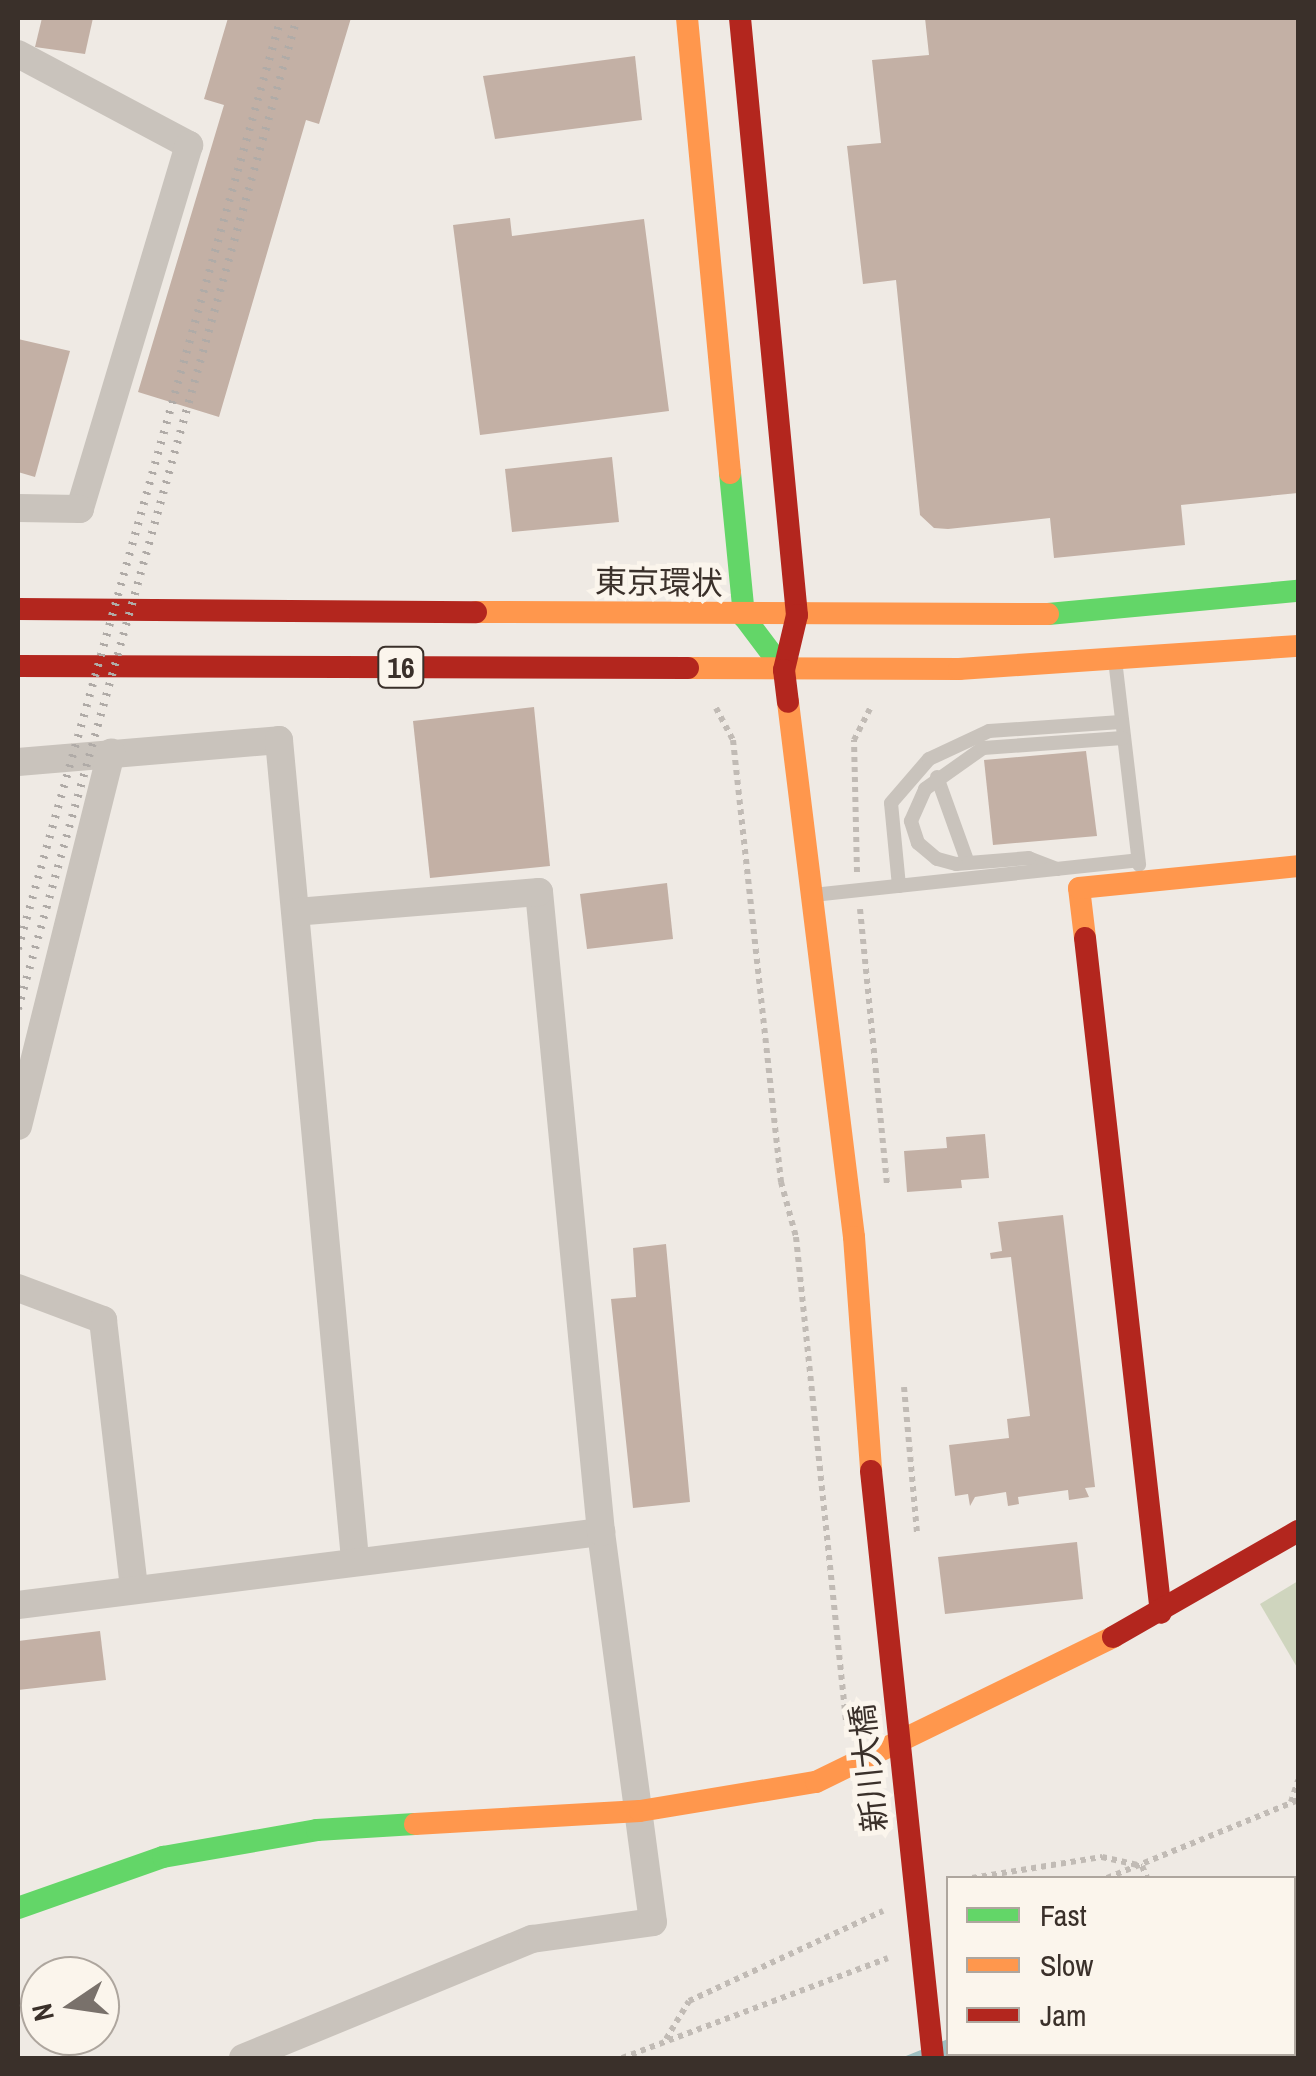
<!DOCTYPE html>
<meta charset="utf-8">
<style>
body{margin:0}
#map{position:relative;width:1316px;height:2076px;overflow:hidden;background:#efeae4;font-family:"Archivo Narrow","Noto Sans JP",sans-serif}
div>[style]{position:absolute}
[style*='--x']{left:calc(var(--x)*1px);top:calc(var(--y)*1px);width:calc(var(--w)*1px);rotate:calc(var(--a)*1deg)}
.green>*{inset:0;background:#cfd5be}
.water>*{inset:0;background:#9fbfc1}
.building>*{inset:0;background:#c3b0a5}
.path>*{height:6px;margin-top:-3px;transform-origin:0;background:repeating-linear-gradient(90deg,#c1bbb5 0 5px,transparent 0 10px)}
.lane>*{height:14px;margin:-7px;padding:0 7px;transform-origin:7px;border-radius:7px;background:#c9c3bc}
.street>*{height:28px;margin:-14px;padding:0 14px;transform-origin:14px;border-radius:14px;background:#c9c3bc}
.fast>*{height:22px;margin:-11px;padding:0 11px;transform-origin:11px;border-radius:11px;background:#63d668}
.slow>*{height:22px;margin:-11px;padding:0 11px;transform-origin:11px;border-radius:11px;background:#ff974d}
.jam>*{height:22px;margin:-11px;padding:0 11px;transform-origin:11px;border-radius:11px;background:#b3261e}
.rail>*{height:8px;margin-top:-4px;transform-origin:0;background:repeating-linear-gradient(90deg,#b0aba7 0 2.5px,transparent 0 10.5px)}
.jam-bridge>*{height:22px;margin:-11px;padding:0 11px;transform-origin:11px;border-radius:11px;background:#b3261e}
span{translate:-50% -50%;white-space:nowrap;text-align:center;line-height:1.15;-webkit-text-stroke:10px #fbf5ec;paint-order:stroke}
.shield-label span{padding:2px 8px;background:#fbf5ec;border:2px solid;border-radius:8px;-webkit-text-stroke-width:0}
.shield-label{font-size:30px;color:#3a302a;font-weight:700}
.street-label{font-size:32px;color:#3a302a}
.frame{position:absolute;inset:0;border:20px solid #3a302a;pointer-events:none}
.legend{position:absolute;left:946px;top:1876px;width:350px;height:180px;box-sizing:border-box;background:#fbf5ec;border:2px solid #aea69e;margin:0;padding:12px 18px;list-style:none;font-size:30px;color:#3a302a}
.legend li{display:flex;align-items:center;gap:20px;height:50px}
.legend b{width:50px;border:2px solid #aea69e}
.north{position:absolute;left:20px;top:1956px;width:100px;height:100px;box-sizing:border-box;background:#fbf5ec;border:2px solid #aea69e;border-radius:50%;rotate:257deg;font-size:28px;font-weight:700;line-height:40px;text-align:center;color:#3a302a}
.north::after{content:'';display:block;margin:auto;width:35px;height:45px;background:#79716b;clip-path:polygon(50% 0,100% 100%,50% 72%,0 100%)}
</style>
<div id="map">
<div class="green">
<i style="clip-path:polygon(1298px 1581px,1298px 1669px,1260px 1604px)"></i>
</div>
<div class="water">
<i style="clip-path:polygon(1298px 1895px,1298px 2058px,901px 2058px,948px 2039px,948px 2054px,1294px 2054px)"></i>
</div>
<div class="building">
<i style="clip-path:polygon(42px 18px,93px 18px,85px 54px,35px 47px)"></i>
<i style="clip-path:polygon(228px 18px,351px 18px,319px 124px,306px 120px,219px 417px,138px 392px,224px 105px,204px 99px)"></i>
<i style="clip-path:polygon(925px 18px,1298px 18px,1298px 493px,1181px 505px,1185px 545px,1054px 558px,1050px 518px,948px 529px,934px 528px,920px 515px,896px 280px,863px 284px,847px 146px,881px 143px,872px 60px,929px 55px)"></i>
<i style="clip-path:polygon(635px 56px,642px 120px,495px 139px,483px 76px)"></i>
<i style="clip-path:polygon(510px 218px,512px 236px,644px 219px,669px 411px,480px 435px,453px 225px)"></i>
<i style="clip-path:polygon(18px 339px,70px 351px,35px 477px,18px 472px)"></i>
<i style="clip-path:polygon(612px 457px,619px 522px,512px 532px,505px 469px)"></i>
<i style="clip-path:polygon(534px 707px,550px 866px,430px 878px,413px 721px)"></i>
<i style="clip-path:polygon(1086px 751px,1097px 836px,993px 845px,984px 760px)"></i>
<i style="clip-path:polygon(667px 883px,673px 939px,587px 949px,580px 894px)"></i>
<i style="clip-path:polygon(985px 1134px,989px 1178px,961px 1180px,962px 1188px,907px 1192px,904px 1151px,947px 1148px,946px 1137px)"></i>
<i style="clip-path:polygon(1063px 1215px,1095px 1487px,1085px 1488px,1089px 1497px,1069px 1500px,1068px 1490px,1018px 1497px,1019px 1504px,1008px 1506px,1006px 1492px,975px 1497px,970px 1506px,968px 1494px,955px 1496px,949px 1445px,1009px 1438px,1007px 1419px,1030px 1416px,1011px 1257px,991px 1259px,990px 1253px,1002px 1251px,998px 1222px)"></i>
<i style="clip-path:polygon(666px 1244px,690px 1502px,633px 1508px,611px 1299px,636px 1297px,633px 1248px)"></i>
<i style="clip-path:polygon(1077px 1542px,1083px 1599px,945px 1614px,938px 1557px)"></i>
<i style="clip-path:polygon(100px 1631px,106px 1680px,18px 1690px,18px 1641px)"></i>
</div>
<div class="path">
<i style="--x:716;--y:708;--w:36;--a:62"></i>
<i style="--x:733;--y:740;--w:445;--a:83.8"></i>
<i style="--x:781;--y:1182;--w:57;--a:74.7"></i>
<i style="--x:796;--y:1237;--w:495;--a:84.1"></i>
<i style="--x:857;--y:872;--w:132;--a:-91.3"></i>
<i style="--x:854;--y:740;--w:35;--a:-63"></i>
<i style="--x:860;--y:909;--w:277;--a:84.4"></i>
<i style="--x:904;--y:1387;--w:148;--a:84.9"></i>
<i style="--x:1291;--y:1802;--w:23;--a:-72"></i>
<i style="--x:972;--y:1878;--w:132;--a:-9.2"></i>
<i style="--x:1102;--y:1857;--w:41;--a:12.7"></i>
<i style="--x:1142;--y:1866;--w:13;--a:67"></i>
<i style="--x:1107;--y:1878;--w:206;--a:-22.2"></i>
<i style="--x:666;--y:2039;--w:44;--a:-58.8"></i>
<i style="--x:689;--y:2001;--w:214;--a:-24.9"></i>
<i style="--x:1218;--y:2054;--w:4;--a:63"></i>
<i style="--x:622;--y:2058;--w:284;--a:-20.6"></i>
</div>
<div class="lane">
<i style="--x:1116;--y:668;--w:198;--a:83.3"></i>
<i style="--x:937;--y:777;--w:91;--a:70.2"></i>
<i style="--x:1057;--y:869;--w:30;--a:-159"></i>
<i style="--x:1029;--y:858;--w:73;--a:175.3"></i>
<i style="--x:956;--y:864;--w:20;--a:-165"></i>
<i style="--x:937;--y:859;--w:25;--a:-140"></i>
<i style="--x:918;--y:843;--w:23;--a:-108"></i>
<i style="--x:911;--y:821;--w:35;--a:-66"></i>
<i style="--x:925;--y:789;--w:71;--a:-35.3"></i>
<i style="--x:983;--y:748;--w:140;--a:-4.1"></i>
<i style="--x:899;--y:886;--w:83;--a:-95.5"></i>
<i style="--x:891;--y:803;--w:58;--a:-49.2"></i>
<i style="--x:929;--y:759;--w:66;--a:-25"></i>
<i style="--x:989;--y:731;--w:132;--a:-3.9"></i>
<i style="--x:813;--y:895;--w:327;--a:-6.1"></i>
</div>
<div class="street">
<i style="--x:18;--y:54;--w:194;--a:28"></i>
<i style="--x:189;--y:145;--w:380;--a:106.7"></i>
<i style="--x:80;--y:509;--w:62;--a:-179.1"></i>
<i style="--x:18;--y:762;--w:262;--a:-4.8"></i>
<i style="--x:279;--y:740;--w:824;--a:84.7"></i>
<i style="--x:18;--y:1126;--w:385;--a:-76"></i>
<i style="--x:18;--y:1288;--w:91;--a:20.6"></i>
<i style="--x:103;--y:1320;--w:271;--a:83.4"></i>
<i style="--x:18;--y:1605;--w:588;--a:-7.14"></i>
<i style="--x:243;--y:2058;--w:313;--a:-22.4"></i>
<i style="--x:532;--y:1939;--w:122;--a:-8"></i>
<i style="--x:653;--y:1922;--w:393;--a:-97.6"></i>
<i style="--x:601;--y:1532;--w:643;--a:-95.53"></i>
<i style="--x:539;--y:892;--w:243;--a:175.3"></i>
</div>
<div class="fast">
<i style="--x:730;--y:473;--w:145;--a:84.4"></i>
<i style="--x:744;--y:617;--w:66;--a:53"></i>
<i style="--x:1048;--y:614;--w:251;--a:-5.3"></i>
<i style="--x:18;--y:1908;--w:154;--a:-19.4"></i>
<i style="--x:163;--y:1857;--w:156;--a:-9.9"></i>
<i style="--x:317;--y:1830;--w:98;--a:-3.5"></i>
</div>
<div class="slow">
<i style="--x:687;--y:18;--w:457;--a:84.6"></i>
<i style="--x:476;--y:612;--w:572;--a:0.2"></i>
<i style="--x:688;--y:668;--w:271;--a:0.2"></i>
<i style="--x:959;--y:669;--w:340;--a:-3.9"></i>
<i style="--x:788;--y:702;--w:539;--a:82.97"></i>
<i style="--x:854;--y:1237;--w:235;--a:85.8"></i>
<i style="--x:1085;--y:938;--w:50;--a:-96.8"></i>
<i style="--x:1079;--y:888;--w:220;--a:-5.7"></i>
<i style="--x:415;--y:1824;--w:225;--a:-3.3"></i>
<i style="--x:640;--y:1811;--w:178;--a:-9.4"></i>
<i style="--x:816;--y:1782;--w:331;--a:-26"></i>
</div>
<div class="jam">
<i style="--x:740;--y:18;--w:600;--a:84.55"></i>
<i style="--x:797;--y:615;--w:57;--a:103.3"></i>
<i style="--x:784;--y:670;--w:32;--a:83"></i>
<i style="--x:18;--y:609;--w:458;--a:0.4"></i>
<i style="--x:18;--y:666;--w:670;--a:0.17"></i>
<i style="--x:1085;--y:938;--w:679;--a:83.58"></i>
<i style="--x:1113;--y:1637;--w:213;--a:-29.8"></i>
</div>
<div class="rail">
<i style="--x:18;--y:949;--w:967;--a:-74.23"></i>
<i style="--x:18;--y:1009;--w:1030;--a:-74.28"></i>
</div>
<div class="jam-bridge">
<i style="--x:871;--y:1471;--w:590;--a:83.97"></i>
</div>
<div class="shield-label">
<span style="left:401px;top:667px">16</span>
</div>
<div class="street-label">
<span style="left:659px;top:583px;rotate:1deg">東京環状</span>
<span style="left:869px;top:1768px;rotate:-96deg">新川大橋</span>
</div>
<div class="frame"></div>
<ul class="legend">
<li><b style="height:12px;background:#63d668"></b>Fast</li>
<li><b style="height:12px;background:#ff974d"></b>Slow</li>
<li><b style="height:12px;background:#b3261e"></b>Jam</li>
</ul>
<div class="north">N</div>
</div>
